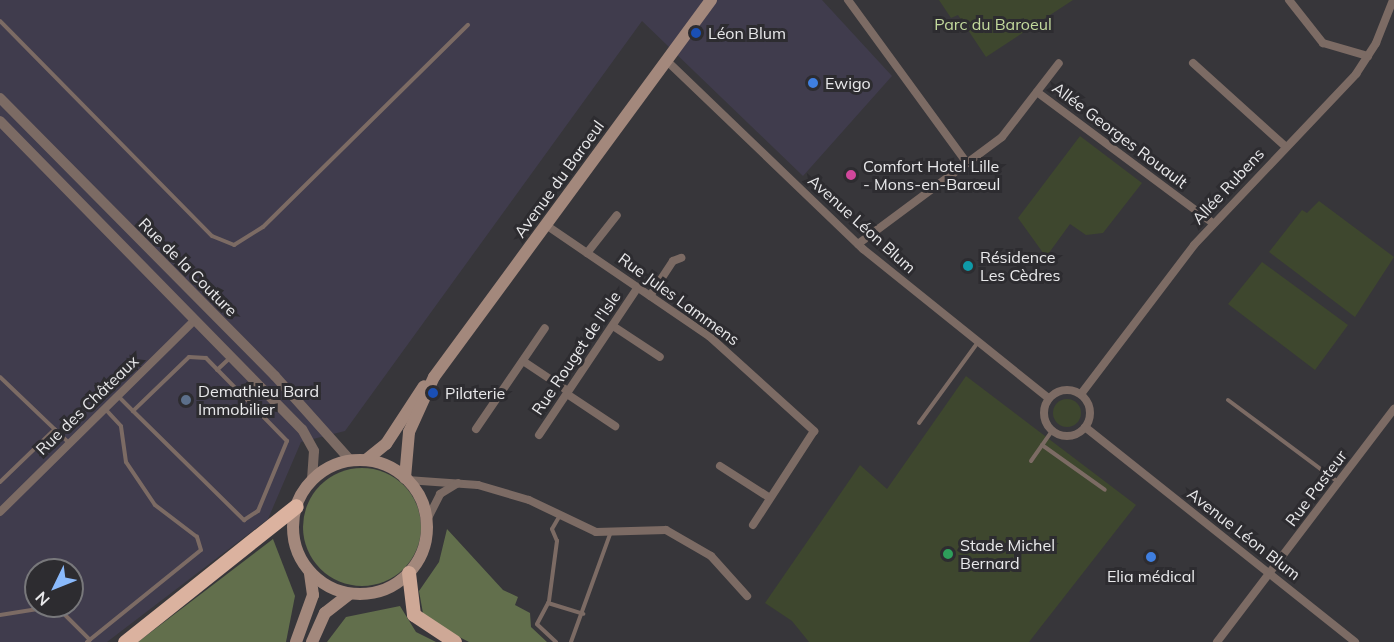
<!DOCTYPE html>
<meta charset="utf-8">
<style>
body{margin:0}
#map{position:relative;width:1394px;height:642px;overflow:hidden;background:#37363a;font-family:Mulish,sans-serif}
div>[style]{position:absolute}
[style*='--x']{left:calc(var(--x)*1px);top:calc(var(--y)*1px);width:calc(var(--w)*1px);rotate:calc(var(--a)*1deg)}
.industrial>*{inset:0;background:#403c4d}
.green>*{inset:0;background:#3e472e}
.round{border-radius:50%}
.forest>*{inset:0;background:#626f4c}
.service>*{height:4px;margin:-2px;padding:0 2px;transform-origin:2px;border-radius:2px;background:#7c6b64}
.minor>*{height:8px;margin:-4px;padding:0 4px;transform-origin:4px;border-radius:4px;background:#7c6b64}
.minor>.ring{margin:-4px;padding:0;box-sizing:content-box;background:none;border:8px solid #7c6b64;border-radius:50%}
.tertiary>*{height:10px;margin:-5px;padding:0 5px;transform-origin:5px;border-radius:5px;background:#7c6b64}
.secondary>*{height:12px;margin:-6px;padding:0 6px;transform-origin:6px;border-radius:6px;background:#a3887c}
.secondary>.ring{margin:-6px;padding:0;box-sizing:content-box;background:none;border:12px solid #a3887c;border-radius:50%}
.trunk>*{height:14px;margin:-7px;padding:0 7px;transform-origin:7px;border-radius:7px;background:#cea896}
.motorway>*{height:15px;margin:-7.5px;padding:0 7.5px;transform-origin:7.5px;border-radius:7.5px;background:#dbb29f}
.dots>*{width:16px;height:16px;translate:-50% -50%;box-sizing:border-box;border:3px solid #2d2c30;border-radius:50%}
span{translate:-50% -50%;white-space:nowrap;text-align:center;line-height:1.15;-webkit-text-stroke:6px #2d2c30;paint-order:stroke}
.park-label{font-size:16px;color:#c3da9d}
.poi-label{font-size:16px;color:#e9e9eb}
.left{translate:0 -50%;text-align:left}
.street-label{font-size:16px;color:#e9e9eb}
.north{position:absolute;left:24px;top:558px;width:60px;height:60px;box-sizing:border-box;background:#2d2c30;border:2px solid #78787b;border-radius:50%;rotate:227deg;font-size:16px;font-weight:700;line-height:24px;text-align:center;color:#e9e9eb}
.north::after{content:'';display:block;margin:auto;width:21px;height:27px;background:#8abafc;clip-path:polygon(50% 0,100% 100%,50% 72%,0 100%)}
</style>
<div id="map">
<div class="industrial">
<i style="clip-path:polygon(evenodd,0 0,822px 0,892px 76px,803px 176px,642px 21px,345px 431px,301px 442px,268px 519px,107px 642px,0 642px,0 0,36px 570px,72px 570px,72px 606px,36px 606px,36px 570px)"></i>
</div>
<div class="green">
<i style="clip-path:polygon(939px 0,1073px 0,986px 57px,958px 15px,951px 18px)"></i>
<i style="clip-path:polygon(1080px 136px,1142px 183px,1103px 233px,1086px 235px,1070px 224px,1046px 257px,1018px 218px)"></i>
<i style="clip-path:polygon(1319px 201px,1394px 257px,1355px 317px,1269px 252px,1302px 210px,1307px 213px)"></i>
<i style="clip-path:polygon(1262px 262px,1348px 325px,1315px 370px,1228px 304px)"></i>
<i style="clip-path:polygon(966px 376px,1136px 505px,1029px 642px,809px 642px,792px 621px,765px 603px,860px 465px,887px 489px)"></i>
<i class="round" style="left:1053px;top:399px;width:28px;height:28px"></i>
</div>
<div class="forest">
<i class="round" style="left:303px;top:468px;width:118px;height:118px"></i>
<i style="clip-path:polygon(447px 529px,503px 590px,518px 597px,515px 605px,530px 613px,531px 627px,547px 642px,469px 642px,424px 619px,419px 591px,439px 562px)"></i>
<i style="clip-path:polygon(273px 539px,295px 596px,286px 642px,138px 642px)"></i>
<i style="clip-path:polygon(400px 606px,416px 632px,436px 642px,327px 642px,346px 617px)"></i>
</div>
<div class="service">
<i style="--x:0;--y:21;--w:302;--a:45.4"></i>
<i style="--x:212;--y:236;--w:24;--a:22"></i>
<i style="--x:234;--y:245;--w:34;--a:-32"></i>
<i style="--x:263;--y:227;--w:288;--a:-44.6"></i>
<i style="--x:217;--y:370;--w:19;--a:-43"></i>
<i style="--x:0;--y:377;--w:95;--a:43.7"></i>
<i style="--x:118;--y:396;--w:21;--a:45"></i>
<i style="--x:133;--y:411;--w:156;--a:44.5"></i>
<i style="--x:244;--y:520;--w:17;--a:-33"></i>
<i style="--x:258;--y:511;--w:76;--a:-67.5"></i>
<i style="--x:287;--y:441;--w:116;--a:-134.3"></i>
<i style="--x:206;--y:358;--w:17;--a:-177"></i>
<i style="--x:189;--y:357;--w:78;--a:136"></i>
<i style="--x:1228;--y:400;--w:137;--a:36.7"></i>
<i style="--x:919;--y:423;--w:100;--a:-53.9"></i>
<i style="--x:1042;--y:445;--w:77;--a:35.5"></i>
<i style="--x:1031;--y:461;--w:37;--a:-55"></i>
<i style="--x:0;--y:482;--w:76;--a:-43.9"></i>
<i style="--x:549;--y:601;--w:61;--a:-82.4"></i>
<i style="--x:557;--y:541;--w:13;--a:-113"></i>
<i style="--x:552;--y:529;--w:16;--a:-60"></i>
<i style="--x:0;--y:615;--w:57;--a:-9.1"></i>
<i style="--x:56;--y:606;--w:48;--a:45"></i>
<i style="--x:87;--y:642;--w:146;--a:-38.9"></i>
<i style="--x:201;--y:550;--w:14;--a:-107"></i>
<i style="--x:197;--y:537;--w:53;--a:-142.7"></i>
<i style="--x:155;--y:505;--w:52;--a:-124"></i>
<i style="--x:126;--y:462;--w:36;--a:-98"></i>
<i style="--x:121;--y:426;--w:23;--a:-133"></i>
<i style="--x:556;--y:642;--w:26;--a:-137"></i>
<i style="--x:537;--y:624;--w:24;--a:-62"></i>
<i style="--x:548;--y:603;--w:37;--a:17"></i>
<i style="--x:571;--y:642;--w:115;--a:-70.1"></i>
</div>
<div class="minor">
<i style="--x:848;--y:0;--w:202;--a:53.9"></i>
<i style="--x:1289;--y:0;--w:55;--a:51.7"></i>
<i style="--x:1323;--y:43;--w:47;--a:16.1"></i>
<i style="--x:667;--y:61;--w:272;--a:43.8"></i>
<i style="--x:863;--y:249;--w:238;--a:38.8"></i>
<i style="--x:1193;--y:63;--w:125;--a:42.1"></i>
<i style="--x:1037;--y:92;--w:219;--a:36.7"></i>
<i style="--x:546;--y:225;--w:197;--a:34.3"></i>
<i style="--x:709;--y:336;--w:142;--a:42.1"></i>
<i style="--x:814;--y:431;--w:112;--a:123"></i>
<i style="--x:858;--y:244;--w:179;--a:-36.6"></i>
<i style="--x:1002;--y:137;--w:93;--a:-52.4"></i>
<i style="--x:587;--y:253;--w:48;--a:-51.7"></i>
<i style="--x:650;--y:296;--w:42;--a:-56.7"></i>
<i style="--x:673;--y:261;--w:9;--a:-21"></i>
<i style="--x:613;--y:326;--w:56;--a:33.4"></i>
<i style="--x:523;--y:361;--w:54;--a:33.7"></i>
<i class="ring" style="left:1044px;top:390px;width:38px;height:38px"></i>
<i style="--x:567;--y:394;--w:58;--a:33.7"></i>
<i style="--x:1081;--y:394;--w:187;--a:-52.8"></i>
<i style="--x:1194;--y:245;--w:236;--a:-46.5"></i>
<i style="--x:1356;--y:74;--w:37;--a:-57"></i>
<i style="--x:1376;--y:43;--w:46;--a:-68.4"></i>
<i style="--x:1085;--y:427;--w:345;--a:38.5"></i>
<i style="--x:476;--y:429;--w:122;--a:-55.7"></i>
<i style="--x:539;--y:435;--w:178;--a:-56.2"></i>
<i style="--x:720;--y:466;--w:59;--a:32.6"></i>
<i style="--x:407;--y:480;--w:71;--a:4"></i>
<i style="--x:478;--y:485;--w:53;--a:16.4"></i>
<i style="--x:529;--y:500;--w:74;--a:25.5"></i>
<i style="--x:596;--y:532;--w:70;--a:-1.6"></i>
<i style="--x:666;--y:530;--w:52;--a:30"></i>
<i style="--x:711;--y:556;--w:54;--a:48"></i>
<i style="--x:0;--y:512;--w:274;--a:-44.6"></i>
<i style="--x:427;--y:520;--w:29;--a:-63"></i>
<i style="--x:440;--y:494;--w:21;--a:-31"></i>
<i style="--x:1217;--y:642;--w:293;--a:-52.8"></i>
</div>
<div class="tertiary">
<i style="--x:0;--y:98;--w:391;--a:45.3"></i>
<i style="--x:275;--y:376;--w:113;--a:48.2"></i>
<i style="--x:0;--y:121;--w:431;--a:45.6"></i>
<i style="--x:302;--y:429;--w:25;--a:61"></i>
<i style="--x:314;--y:451;--w:28;--a:94"></i>
</div>
<div class="secondary">
<i class="ring" style="left:293px;top:460px;width:122px;height:122px"></i>
<i style="--x:366;--y:460;--w:26;--a:-39"></i>
<i style="--x:386;--y:444;--w:69;--a:-56.8"></i>
<i style="--x:405;--y:478;--w:46;--a:-85"></i>
<i style="--x:409;--y:432;--w:60;--a:-65.6"></i>
<i style="--x:434;--y:377;--w:468;--a:-53.7"></i>
<i style="--x:296;--y:642;--w:50;--a:-70.1"></i>
<i style="--x:313;--y:595;--w:22;--a:-98"></i>
<i style="--x:312;--y:642;--w:32;--a:-66"></i>
<i style="--x:325;--y:613;--w:31;--a:-38"></i>
</div>
<div class="trunk">
<i style="--x:409;--y:573;--w:42;--a:83.2"></i>
<i style="--x:414;--y:615;--w:49;--a:33.4"></i>
</div>
<div class="motorway">
<i style="--x:125;--y:642;--w:218;--a:-38.5"></i>
</div>
<div class="dots">
<i style="left:696px;top:33px;background:#1a4fb4"></i>
<i style="left:813px;top:83px;background:#3f7fe0"></i>
<i style="left:851px;top:175px;background:#d1479c"></i>
<i style="left:968px;top:266px;background:#0f9aa8"></i>
<i style="left:433px;top:393px;background:#1a4fb4"></i>
<i style="left:186px;top:400px;background:#5c6f8a"></i>
<i style="left:948px;top:554px;background:#2e9e5b"></i>
<i style="left:1151px;top:557px;background:#3f7fe0"></i>
</div>
<div class="park-label">
<span style="left:993px;top:24px">Parc du Baroeul</span>
</div>
<div class="poi-label">
<span class="left" style="left:708px;top:33px">Léon Blum</span>
<span class="left" style="left:825px;top:83px">Ewigo</span>
<span class="left" style="left:863px;top:175px">Comfort Hotel Lille<br>- Mons-en-Barœul</span>
<span class="left" style="left:980px;top:266px">Résidence<br>Les Cèdres</span>
<span class="left" style="left:198px;top:400px">Demathieu Bard<br>Immobilier</span>
<span class="left" style="left:445px;top:393px">Pilaterie</span>
<span class="left" style="left:960px;top:554px">Stade Michel<br>Bernard</span>
<span style="left:1151px;top:576px">Elia médical</span>
</div>
<div class="street-label">
<span style="left:1120px;top:135px;rotate:37deg">Allée Georges Rouault</span>
<span style="left:559px;top:179px;rotate:-54deg">Avenue du Baroeul</span>
<span style="left:1228px;top:186px;rotate:-47deg">Allée Rubens</span>
<span style="left:862px;top:224px;rotate:42deg">Avenue Léon Blum</span>
<span style="left:188px;top:267px;rotate:45deg">Rue de la Couture</span>
<span style="left:679px;top:299px;rotate:36deg">Rue Jules Lammens</span>
<span style="left:576px;top:353px;rotate:-56deg">Rue Rouget de l'Isle</span>
<span style="left:87px;top:405px;rotate:-44deg">Rue des Châteaux</span>
<span style="left:1316px;top:488px;rotate:-53deg">Rue Pasteur</span>
<span style="left:1244px;top:534px;rotate:38deg">Avenue Léon Blum</span>
</div>
<div class="north">N</div>
</div>
